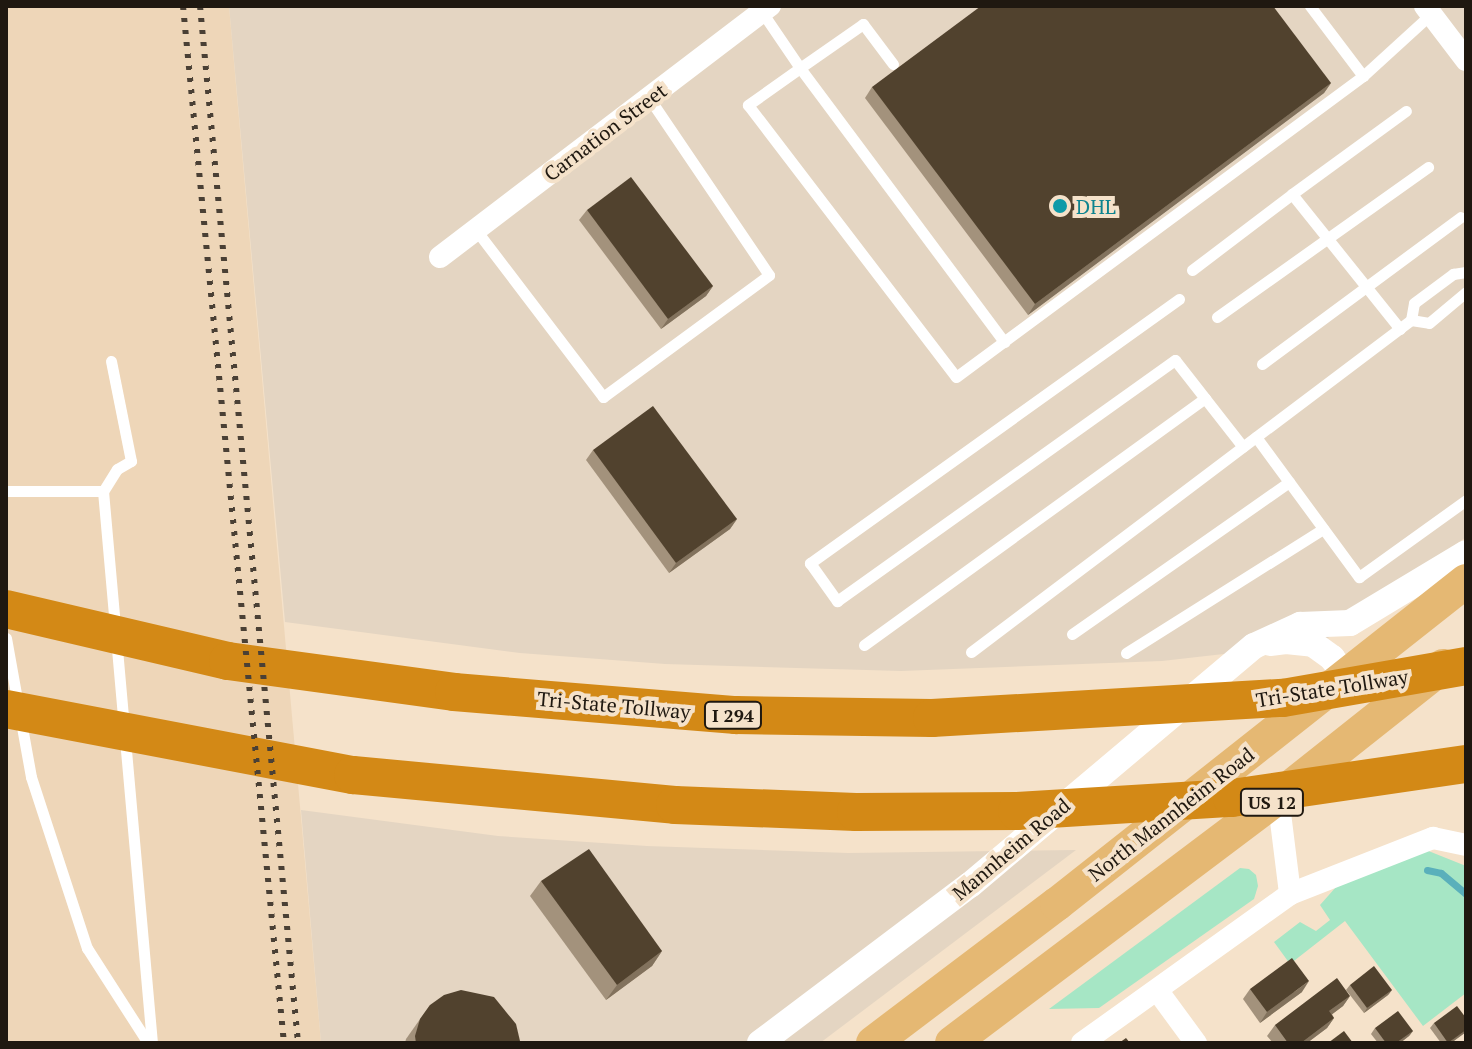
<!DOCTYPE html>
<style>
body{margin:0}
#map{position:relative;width:1472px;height:1049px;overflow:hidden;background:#f5e2ca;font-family:"PT Serif",serif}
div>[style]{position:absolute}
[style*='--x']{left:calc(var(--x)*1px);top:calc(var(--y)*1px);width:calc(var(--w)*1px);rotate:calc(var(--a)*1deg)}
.built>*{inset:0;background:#eed6b8}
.industrial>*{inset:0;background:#e4d5c2}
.green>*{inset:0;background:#a6e6c5}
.stream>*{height:7px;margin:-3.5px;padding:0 3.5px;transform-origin:3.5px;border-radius:3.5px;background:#5ab0bb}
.service>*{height:11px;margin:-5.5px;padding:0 5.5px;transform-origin:5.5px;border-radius:5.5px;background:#fff}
.minor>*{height:22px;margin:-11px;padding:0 11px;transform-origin:11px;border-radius:11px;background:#fff}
.tertiary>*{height:26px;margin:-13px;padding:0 13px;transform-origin:13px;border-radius:13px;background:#fff}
.primary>*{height:34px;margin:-17px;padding:0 17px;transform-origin:17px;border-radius:17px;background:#e5b873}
.motorway>*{height:38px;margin:-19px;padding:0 19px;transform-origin:19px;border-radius:19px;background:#d38916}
.rail>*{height:6px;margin-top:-3px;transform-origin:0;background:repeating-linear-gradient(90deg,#4a4035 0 4px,transparent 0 12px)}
.wall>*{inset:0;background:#a3927c}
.shaded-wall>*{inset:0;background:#82725d}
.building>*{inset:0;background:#51422e}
.dots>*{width:22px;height:22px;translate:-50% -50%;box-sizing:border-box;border:4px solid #f5e2ca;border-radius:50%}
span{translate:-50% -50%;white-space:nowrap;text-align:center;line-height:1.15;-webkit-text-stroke:8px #f5e2ca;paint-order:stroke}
.shield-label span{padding:2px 6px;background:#f5e2ca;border:2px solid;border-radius:6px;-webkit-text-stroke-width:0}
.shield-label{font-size:18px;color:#1f1810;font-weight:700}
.street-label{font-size:20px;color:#1f1810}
.culture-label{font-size:20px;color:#0d838f}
.left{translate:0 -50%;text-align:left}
.frame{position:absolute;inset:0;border:8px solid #1f1810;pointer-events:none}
</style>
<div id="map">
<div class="built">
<i style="clip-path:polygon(6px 6px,229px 6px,321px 1043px,6px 1043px)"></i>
</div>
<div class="industrial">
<i style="clip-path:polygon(229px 6px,1466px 6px,1466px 537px,1321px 643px,1162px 661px,901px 671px,665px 664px,520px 653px,285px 622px)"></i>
<i style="clip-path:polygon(301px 810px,498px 836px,647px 846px,848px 853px,1076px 850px,820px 1043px,321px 1043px)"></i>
</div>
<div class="green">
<i style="clip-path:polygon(1426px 850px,1466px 866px,1466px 993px,1423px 1026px,1345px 921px,1290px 964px,1274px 942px,1300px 922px,1316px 931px,1330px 920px,1320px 905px,1336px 887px)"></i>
<i style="clip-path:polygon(1240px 868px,1249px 869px,1256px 875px,1258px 886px,1254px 899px,1099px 1008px,1049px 1009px)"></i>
</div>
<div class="stream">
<i style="--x:1427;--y:870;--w:14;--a:12"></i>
<i style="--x:1441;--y:873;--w:33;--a:40"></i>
</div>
<div class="service">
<i style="--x:1310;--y:6;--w:88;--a:52.9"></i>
<i style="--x:1363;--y:76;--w:92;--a:-42.4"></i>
<i style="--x:762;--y:12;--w:68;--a:55.8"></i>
<i style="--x:800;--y:68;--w:64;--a:144.6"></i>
<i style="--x:748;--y:105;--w:342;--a:52.6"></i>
<i style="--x:956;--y:377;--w:506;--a:-36.49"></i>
<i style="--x:893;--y:64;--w:50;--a:-126.9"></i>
<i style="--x:863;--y:24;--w:77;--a:145.1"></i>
<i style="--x:800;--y:68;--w:342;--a:53.3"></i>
<i style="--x:476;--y:230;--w:210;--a:52.7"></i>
<i style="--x:603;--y:397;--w:206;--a:-36.3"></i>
<i style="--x:769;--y:275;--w:214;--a:-124.1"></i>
<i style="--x:1192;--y:270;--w:126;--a:-37.2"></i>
<i style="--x:1179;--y:299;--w:454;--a:144.4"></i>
<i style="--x:810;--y:563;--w:47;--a:54.6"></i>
<i style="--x:837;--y:601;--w:415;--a:-35.5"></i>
<i style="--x:1175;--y:360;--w:110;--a:52"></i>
<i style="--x:1217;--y:317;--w:259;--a:-35.4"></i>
<i style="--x:1411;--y:320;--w:17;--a:-80"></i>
<i style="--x:1414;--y:303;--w:49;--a:-36.6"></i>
<i style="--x:1453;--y:274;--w:13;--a:-9"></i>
<i style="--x:1400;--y:329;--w:173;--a:-128.7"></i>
<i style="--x:1292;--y:194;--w:141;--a:-36.1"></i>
<i style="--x:111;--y:361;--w:102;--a:78.7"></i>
<i style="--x:131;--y:461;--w:16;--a:150"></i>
<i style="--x:117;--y:469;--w:26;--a:122"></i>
<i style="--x:103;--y:491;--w:554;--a:84.93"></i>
<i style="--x:1262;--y:364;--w:247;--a:-36.5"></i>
<i style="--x:1256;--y:437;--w:174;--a:53.7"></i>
<i style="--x:1359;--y:577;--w:132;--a:-35.7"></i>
<i style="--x:6;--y:491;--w:97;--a:0"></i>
<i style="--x:1072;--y:634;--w:265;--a:-35"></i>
<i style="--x:6;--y:638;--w:141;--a:79.8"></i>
<i style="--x:31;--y:777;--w:180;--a:71.9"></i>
<i style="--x:87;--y:948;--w:113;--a:57.3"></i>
<i style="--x:864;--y:645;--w:421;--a:-35.9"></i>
<i style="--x:971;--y:652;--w:551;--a:-37.04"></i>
<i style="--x:1411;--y:320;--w:18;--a:9"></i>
<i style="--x:1429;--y:323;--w:48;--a:-40"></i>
<i style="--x:1126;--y:653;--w:233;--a:-32.2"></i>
</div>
<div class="minor">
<i style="--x:1425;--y:6;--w:68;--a:52.8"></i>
<i style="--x:440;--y:257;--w:415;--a:-37.3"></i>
<i style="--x:1278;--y:797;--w:98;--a:82.9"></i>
<i style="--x:1290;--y:894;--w:154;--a:-21.4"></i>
<i style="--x:1433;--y:838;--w:34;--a:12"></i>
<i style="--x:1157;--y:990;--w:66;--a:53.7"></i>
<i style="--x:1082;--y:1043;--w:256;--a:-35.6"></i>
</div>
<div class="tertiary">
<i style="--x:1270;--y:643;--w:16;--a:-7"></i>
<i style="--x:1286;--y:641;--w:27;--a:6"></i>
<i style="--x:1313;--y:644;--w:24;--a:36"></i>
<i style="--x:1332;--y:658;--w:24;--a:52"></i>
<i style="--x:760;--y:1043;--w:263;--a:-37"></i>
<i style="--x:970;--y:885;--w:371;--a:-40.1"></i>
<i style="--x:1254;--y:646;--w:51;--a:-24.5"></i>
<i style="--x:1300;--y:625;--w:50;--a:-2.3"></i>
<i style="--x:1350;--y:623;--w:135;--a:-31.1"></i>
</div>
<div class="primary">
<i style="--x:873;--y:1043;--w:231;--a:-37.1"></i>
<i style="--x:1057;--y:904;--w:521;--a:-38.3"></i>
<i style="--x:952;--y:1043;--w:408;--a:-37"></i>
<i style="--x:1278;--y:797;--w:211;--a:-38.4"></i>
</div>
<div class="motorway">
<i style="--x:6;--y:609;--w:228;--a:13.2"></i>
<i style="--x:228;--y:661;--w:228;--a:7.8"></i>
<i style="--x:454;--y:692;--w:283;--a:4.7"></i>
<i style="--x:736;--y:715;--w:196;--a:0.9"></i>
<i style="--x:932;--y:718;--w:352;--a:-3.3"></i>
<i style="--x:1283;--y:698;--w:186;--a:-9.9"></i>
<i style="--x:6;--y:709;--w:353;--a:10.8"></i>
<i style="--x:353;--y:775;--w:323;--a:5.3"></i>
<i style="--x:675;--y:805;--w:181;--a:2.2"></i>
<i style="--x:856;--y:812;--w:161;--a:-0.4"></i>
<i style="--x:1017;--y:811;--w:215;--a:-3.5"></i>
<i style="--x:1232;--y:798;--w:236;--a:-8.3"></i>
</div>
<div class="rail">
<i style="--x:183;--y:6;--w:1042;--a:84.44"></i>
<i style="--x:200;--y:6;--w:1042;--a:84.6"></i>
</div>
<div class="wall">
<i style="clip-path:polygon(1331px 83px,1324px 93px,1028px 315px,865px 98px,872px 87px)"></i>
<i style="clip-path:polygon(587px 210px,713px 286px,706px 296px,661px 329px,579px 220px)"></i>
<i style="clip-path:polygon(593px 450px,737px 519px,730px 529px,669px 573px,586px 460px)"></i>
<i style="clip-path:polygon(541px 881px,662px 951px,652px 966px,606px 1000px,530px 896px)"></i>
<i style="clip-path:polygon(1350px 985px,1392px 990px,1388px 995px,1364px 1013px,1346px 990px)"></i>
<i style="clip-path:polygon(1250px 989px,1302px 992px,1260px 1023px,1243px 999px)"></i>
<i style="clip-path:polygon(1350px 996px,1343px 1006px,1332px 1014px,1334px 1018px,1327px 1028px,1307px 1043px,1273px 1043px,1267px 1036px,1275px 1025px)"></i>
<i style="clip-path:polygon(430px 1005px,519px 1043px,405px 1043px,406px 1039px)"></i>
<i style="clip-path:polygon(1466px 1018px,1466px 1032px,1451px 1043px,1441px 1043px,1430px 1028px,1434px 1023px)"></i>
<i style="clip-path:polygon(1375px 1028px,1413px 1031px,1409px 1036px,1400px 1043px,1378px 1043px,1371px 1034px)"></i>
</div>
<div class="shaded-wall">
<i style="clip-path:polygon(1331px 83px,1324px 93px,1028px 315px,1035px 304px)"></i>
<i style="clip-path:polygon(713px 286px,706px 296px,661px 329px,668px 319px)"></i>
<i style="clip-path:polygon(737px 519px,730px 529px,669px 573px,676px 563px)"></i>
<i style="clip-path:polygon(662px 951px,652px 966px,606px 1000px,617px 985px)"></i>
<i style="clip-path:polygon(1309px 981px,1302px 992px,1260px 1023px,1267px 1012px)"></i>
<i style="clip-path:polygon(1392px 990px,1388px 995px,1364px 1013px,1367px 1008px)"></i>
<i style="clip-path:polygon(1350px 996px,1343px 1006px,1322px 1022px,1329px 1011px)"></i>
<i style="clip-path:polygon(1334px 1018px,1327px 1028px,1307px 1043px,1301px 1043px)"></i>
<i style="clip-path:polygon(1466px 1030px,1466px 1032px,1451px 1043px,1448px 1043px)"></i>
<i style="clip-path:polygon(1413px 1031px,1409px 1036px,1400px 1043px,1396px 1043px)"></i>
</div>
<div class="building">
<i style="clip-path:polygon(981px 6px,1273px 6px,1331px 83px,1035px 304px,872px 87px)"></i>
<i style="clip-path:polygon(631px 177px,713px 286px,668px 319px,587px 210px)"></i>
<i style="clip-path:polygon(653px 406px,737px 519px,676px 563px,593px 450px)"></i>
<i style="clip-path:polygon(589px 849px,662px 951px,617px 985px,541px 881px)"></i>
<i style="clip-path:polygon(1292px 958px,1309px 981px,1267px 1012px,1250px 989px)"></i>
<i style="clip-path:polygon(1374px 966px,1392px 990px,1367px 1008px,1350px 985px)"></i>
<i style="clip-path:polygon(1337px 978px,1350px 996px,1329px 1011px,1334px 1018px,1301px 1043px,1288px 1043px,1275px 1025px)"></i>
<i style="clip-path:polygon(461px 990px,494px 997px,516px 1024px,520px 1041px,519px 1043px,416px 1043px,415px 1036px,420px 1019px,430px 1005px,444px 995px)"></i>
<i style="clip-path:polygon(1457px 1006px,1466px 1018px,1466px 1030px,1448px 1043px,1434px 1023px)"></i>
<i style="clip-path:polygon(1398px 1011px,1413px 1031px,1396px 1043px,1386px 1043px,1375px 1028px)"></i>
<i style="clip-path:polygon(1344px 1031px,1353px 1043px,1328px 1043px)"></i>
<i style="clip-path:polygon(1126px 1038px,1130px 1043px,1119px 1043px)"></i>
</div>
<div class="dots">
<i style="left:1060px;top:206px;background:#0f9aa8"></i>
</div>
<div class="shield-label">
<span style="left:733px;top:715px">I 294</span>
<span style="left:1272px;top:802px">US 12</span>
</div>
<div class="street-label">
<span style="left:605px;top:132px;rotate:-37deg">Carnation Street</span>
<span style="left:1332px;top:688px;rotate:-9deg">Tri-State Tollway</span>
<span style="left:614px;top:705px;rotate:5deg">Tri-State Tollway</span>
<span style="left:1171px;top:814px;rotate:-38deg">North Mannheim Road</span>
<span style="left:1011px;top:849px;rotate:-40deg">Mannheim Road</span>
</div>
<div class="culture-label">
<span class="left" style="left:1076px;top:206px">DHL</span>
</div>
<div class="frame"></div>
</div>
